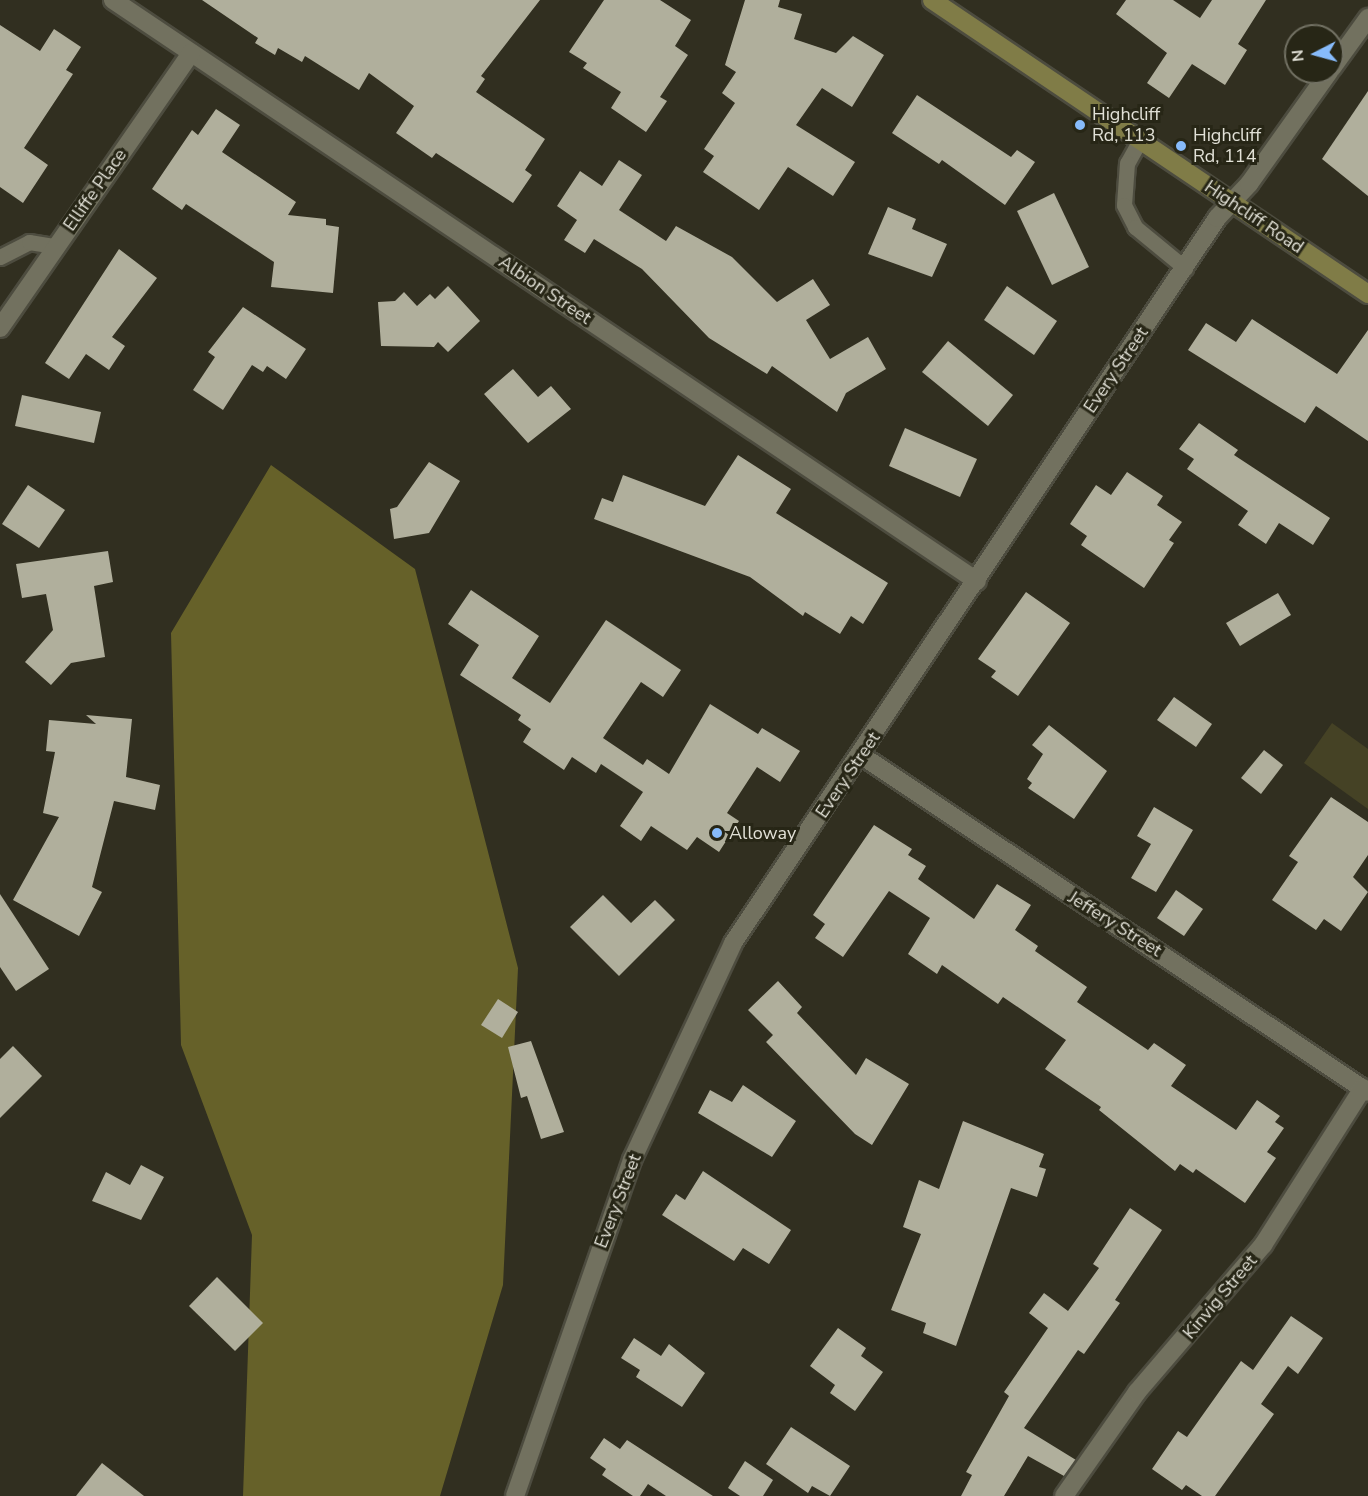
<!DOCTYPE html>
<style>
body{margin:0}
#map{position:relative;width:1368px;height:1496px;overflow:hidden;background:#312f20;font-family:"Nunito Sans",sans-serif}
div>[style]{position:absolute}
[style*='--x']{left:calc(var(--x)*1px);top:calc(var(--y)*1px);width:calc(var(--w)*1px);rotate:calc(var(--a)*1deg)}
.green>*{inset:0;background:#454225}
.forest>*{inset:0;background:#666129}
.building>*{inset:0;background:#b0af9c}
.roads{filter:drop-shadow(2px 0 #4d4c3f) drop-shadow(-2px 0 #4d4c3f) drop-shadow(0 2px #4d4c3f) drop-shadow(0 -2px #4d4c3f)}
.service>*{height:15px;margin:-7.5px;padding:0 7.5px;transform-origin:7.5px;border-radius:7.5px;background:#72715f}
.minor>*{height:18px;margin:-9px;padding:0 9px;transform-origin:9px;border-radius:9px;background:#72715f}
.secondary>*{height:18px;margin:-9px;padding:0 9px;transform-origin:9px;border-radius:9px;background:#807c47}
.dots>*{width:16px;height:16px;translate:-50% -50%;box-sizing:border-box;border:3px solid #272616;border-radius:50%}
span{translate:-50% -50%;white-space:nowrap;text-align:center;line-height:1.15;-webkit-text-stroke:6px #272616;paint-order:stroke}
.poi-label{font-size:18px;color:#e2e1d7}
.left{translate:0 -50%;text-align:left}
.street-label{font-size:18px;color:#e2e1d7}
.north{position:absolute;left:1284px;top:24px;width:60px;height:60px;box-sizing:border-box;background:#272616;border:2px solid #727163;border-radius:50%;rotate:264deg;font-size:16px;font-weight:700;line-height:24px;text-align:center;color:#e2e1d7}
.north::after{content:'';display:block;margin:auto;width:21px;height:27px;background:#87bbfb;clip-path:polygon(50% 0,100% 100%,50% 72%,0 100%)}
</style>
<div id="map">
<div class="green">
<i style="clip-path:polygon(1332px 723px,1368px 749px,1368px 809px,1304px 763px)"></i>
</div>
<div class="forest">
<i style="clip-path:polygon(271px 465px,415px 569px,518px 968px,503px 1285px,440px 1496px,243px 1496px,252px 1235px,181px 1045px,171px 633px)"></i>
</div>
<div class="building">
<i style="clip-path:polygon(202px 0,540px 0,481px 76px,485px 79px,476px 92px,545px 139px,525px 170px,532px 175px,513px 203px,436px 153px,432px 158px,396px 133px,414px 106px,369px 73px,359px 90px,305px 56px,302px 62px,278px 48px,275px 55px,255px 43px,258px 38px)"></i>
<i style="clip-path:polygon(604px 0,660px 0,691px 20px,675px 46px,688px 55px,660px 97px,667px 101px,646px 132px,611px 108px,621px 92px,583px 68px,587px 63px,569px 52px)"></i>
<i style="clip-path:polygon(745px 0,780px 0,778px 7px,802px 14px,794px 39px,836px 53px,853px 36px,884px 55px,852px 107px,822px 88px,796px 125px,855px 162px,833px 196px,788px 167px,759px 210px,703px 172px,714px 156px,704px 149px,735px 103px,722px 93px,736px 72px,725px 65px)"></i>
<i style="clip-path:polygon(1126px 0,1173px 0,1200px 18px,1212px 0,1266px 0,1238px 44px,1247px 50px,1225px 85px,1192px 64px,1169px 98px,1147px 83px,1167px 53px,1116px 14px)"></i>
<i style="clip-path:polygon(0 25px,40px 51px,54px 29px,81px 47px,66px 70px,73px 74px,24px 148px,48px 165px,23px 203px,0 187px)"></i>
<i style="clip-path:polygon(1368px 91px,1368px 196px,1322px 159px)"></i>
<i style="clip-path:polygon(917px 95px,1011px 157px,1017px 150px,1035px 162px,1005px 205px,942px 160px,939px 164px,892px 133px)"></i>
<i style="clip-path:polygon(216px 109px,240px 125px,222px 152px,296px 202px,288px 215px,326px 219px,326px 225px,339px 227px,333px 293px,271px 287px,274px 262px,186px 204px,182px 210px,152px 189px,192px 130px,198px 135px)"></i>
<i style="clip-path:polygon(619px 160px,642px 175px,619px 210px,666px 241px,676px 226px,732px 257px,777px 302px,813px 279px,830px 305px,806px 320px,830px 359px,868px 337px,886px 369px,846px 393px,837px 412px,772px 366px,767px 374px,709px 338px,642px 269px,594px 239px,585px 253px,564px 240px,577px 220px,557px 206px,580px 171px,602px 186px)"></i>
<i style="clip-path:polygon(1054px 193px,1089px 267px,1052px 285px,1017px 211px)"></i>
<i style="clip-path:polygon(888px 207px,916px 219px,912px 229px,947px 244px,932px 277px,868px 254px)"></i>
<i style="clip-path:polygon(119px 249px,157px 278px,112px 337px,125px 346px,109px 370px,86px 354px,69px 379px,45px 363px)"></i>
<i style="clip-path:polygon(448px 286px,480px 321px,448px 352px,438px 342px,434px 347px,381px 346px,378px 302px,395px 301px,404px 292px,417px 306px,430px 294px,435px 299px)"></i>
<i style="clip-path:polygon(1007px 286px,1057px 321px,1034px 355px,984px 320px)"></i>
<i style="clip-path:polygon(243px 307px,306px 349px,286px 379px,267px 366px,263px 372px,252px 365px,223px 410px,193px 390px,215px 357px,208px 352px)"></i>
<i style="clip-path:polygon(1252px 319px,1337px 374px,1368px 330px,1368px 441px,1316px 406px,1305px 423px,1188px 350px,1206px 323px,1236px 342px)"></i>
<i style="clip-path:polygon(948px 341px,1013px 395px,988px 426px,922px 372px)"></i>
<i style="clip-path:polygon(513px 369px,538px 397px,551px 386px,571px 409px,528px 443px,484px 394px)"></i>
<i style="clip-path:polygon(22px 395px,101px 412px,94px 443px,15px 426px)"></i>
<i style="clip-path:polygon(1199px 423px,1238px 450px,1234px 455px,1330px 518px,1313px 545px,1279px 523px,1266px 544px,1238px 525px,1248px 511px,1187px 469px,1194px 459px,1179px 449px)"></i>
<i style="clip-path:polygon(905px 428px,977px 459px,960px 497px,889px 466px)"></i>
<i style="clip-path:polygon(738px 455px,791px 489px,776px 513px,888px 583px,863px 624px,851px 616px,840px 634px,805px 612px,803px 616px,750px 577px,594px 519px,602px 498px,613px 502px,623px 475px,705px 506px)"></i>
<i style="clip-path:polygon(429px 462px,460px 481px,429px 533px,394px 539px,390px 509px,397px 507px)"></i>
<i style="clip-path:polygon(1127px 472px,1163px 496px,1157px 505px,1182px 522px,1169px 540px,1174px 543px,1144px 588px,1081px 545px,1087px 536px,1070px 524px,1096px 485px,1111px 495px)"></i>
<i style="clip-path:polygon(28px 485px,65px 510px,39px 548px,2px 524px)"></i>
<i style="clip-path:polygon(108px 551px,113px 582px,94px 586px,105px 657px,71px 663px,51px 685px,25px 662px,53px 630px,46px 594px,22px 598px,16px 564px)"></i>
<i style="clip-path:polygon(471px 590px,539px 636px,512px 678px,550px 703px,606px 620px,681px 670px,663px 697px,641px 682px,603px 738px,643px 765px,647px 759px,669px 774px,710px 704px,758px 734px,762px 728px,800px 751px,780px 782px,757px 767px,727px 813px,739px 821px,719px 852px,697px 837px,687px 850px,651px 826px,641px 841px,620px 826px,643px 792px,601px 764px,596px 773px,572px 757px,564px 770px,523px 742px,531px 729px,518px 720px,521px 715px,460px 675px,479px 645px,448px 624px)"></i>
<i style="clip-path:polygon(1026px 592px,1070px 623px,1018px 696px,991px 677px,996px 671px,978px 659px)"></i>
<i style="clip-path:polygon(1278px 593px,1291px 615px,1240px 646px,1226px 623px)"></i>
<i style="clip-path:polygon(1174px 697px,1212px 724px,1196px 747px,1157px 720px)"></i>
<i style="clip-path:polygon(86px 715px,132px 719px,126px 777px,160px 785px,155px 810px,114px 801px,92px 887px,102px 892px,79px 936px,13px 900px,59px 817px,43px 813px,55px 752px,46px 751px,49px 720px,96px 724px)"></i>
<i style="clip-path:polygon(1049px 725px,1107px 771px,1074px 819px,1028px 788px,1032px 783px,1027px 779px,1043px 754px,1032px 745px)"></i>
<i style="clip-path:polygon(1264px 750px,1283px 765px,1261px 794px,1241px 778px)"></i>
<i style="clip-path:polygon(1331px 797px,1368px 822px,1368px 855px,1353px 877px,1368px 892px,1341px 931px,1324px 919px,1316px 930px,1272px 900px,1298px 862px,1289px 856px)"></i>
<i style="clip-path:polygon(1154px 807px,1193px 830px,1156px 892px,1131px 878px,1151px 844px,1137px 836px)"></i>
<i style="clip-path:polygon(874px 825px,912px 849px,908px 855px,926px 866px,918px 879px,974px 919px,997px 884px,1031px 905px,1015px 930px,1038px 946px,1035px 951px,1087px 987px,1077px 1002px,1148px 1050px,1154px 1043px,1186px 1065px,1171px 1086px,1236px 1130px,1257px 1100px,1280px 1116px,1275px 1122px,1284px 1128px,1267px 1152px,1276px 1158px,1245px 1203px,1196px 1169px,1193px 1173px,1180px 1164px,1175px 1171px,1099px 1110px,1101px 1107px,1045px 1069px,1066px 1040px,1003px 997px,998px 1004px,942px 965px,937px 974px,908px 954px,930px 918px,889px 891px,843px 957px,815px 938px,825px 924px,813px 915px)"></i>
<i style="clip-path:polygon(1176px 890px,1203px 909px,1184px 936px,1157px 918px)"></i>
<i style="clip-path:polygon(0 894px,49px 969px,16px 991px,0 967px)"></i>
<i style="clip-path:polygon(603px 895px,631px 923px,655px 900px,675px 920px,619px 976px,570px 927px)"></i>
<i style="clip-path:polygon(778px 981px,802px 1007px,797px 1013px,856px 1075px,866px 1058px,909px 1084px,872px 1145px,855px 1134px,766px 1042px,773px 1035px,748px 1010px)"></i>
<i style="clip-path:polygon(498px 999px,518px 1012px,502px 1038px,481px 1025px)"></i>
<i style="clip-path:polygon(531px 1041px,564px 1132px,541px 1139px,527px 1096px,521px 1098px,508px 1047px)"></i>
<i style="clip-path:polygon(13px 1046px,42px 1076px,0 1118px,0 1059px)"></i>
<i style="clip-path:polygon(743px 1085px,796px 1121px,772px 1157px,698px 1113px,710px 1090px,732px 1102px)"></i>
<i style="clip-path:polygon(963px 1121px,1044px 1154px,1039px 1167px,1046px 1169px,1037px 1197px,1011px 1188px,956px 1346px,923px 1333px,926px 1323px,891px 1310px,921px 1234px,903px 1227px,919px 1180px,939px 1189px)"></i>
<i style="clip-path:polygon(141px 1165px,164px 1177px,141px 1220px,92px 1201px,106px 1172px,130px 1185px)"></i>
<i style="clip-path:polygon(703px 1171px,791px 1230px,769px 1264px,743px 1248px,734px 1261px,662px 1215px,676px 1194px,685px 1200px)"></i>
<i style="clip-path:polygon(1130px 1208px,1162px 1230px,1115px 1300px,1120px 1303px,1084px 1354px,1078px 1350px,1024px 1428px,1076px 1460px,1064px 1476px,1028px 1456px,1004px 1496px,961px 1496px,972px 1475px,966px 1472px,1009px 1396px,1004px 1392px,1048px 1328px,1029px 1313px,1044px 1293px,1068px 1311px,1099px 1268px,1093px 1264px)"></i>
<i style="clip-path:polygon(217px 1277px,263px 1323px,235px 1351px,189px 1306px)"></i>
<i style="clip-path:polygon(1291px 1316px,1323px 1338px,1298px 1374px,1288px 1366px,1261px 1404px,1274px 1414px,1215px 1496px,1202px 1496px,1186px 1485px,1182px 1490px,1152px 1469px,1178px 1431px,1187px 1437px,1241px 1361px,1253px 1370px)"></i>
<i style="clip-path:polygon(838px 1328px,866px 1348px,861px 1356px,883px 1372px,855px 1411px,830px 1393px,835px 1385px,810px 1366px)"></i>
<i style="clip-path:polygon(634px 1338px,661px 1356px,669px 1344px,705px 1373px,682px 1407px,636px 1377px,640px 1370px,621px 1358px)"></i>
<i style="clip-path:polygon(791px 1427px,850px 1466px,830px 1496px,812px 1486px,808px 1493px,766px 1464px)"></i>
<i style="clip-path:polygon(604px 1438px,620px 1449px,627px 1440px,713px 1496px,666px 1496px,648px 1484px,640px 1496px,633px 1496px,602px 1475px,606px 1469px,590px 1458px)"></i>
<i style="clip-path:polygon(745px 1461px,773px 1480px,763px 1496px,740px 1496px,728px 1488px)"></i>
<i style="clip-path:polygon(102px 1463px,144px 1496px,76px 1496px)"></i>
</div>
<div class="roads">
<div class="service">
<i style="--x:1140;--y:140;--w:26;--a:119"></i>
<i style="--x:1127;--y:163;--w:42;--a:94.1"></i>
<i style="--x:1124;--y:205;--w:25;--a:63"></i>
<i style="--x:1135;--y:227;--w:65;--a:39.4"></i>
<i style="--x:0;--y:257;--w:33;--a:-27"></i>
<i style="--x:29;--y:242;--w:26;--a:9"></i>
</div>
<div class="minor">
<i style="--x:113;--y:0;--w:1041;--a:33.92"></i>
<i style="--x:1332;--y:68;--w:62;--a:-54.2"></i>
<i style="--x:0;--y:328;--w:335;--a:-55.2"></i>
<i style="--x:862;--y:756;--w:607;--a:33.59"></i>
<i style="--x:515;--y:1496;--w:356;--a:-70.8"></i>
<i style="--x:632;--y:1160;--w:239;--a:-65"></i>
<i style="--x:733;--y:943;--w:872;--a:-56.27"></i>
<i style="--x:1217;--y:218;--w:47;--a:-46.7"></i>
<i style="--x:1249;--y:184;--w:138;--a:-54.5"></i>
<i style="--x:1064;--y:1496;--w:127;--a:-54.9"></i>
<i style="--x:1137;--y:1392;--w:194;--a:-49.4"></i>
<i style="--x:1263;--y:1245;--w:186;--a:-57.5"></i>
</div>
<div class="secondary">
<i style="--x:932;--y:0;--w:526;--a:33.99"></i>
</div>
</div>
<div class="dots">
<i style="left:1080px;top:125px;background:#87bbfb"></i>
<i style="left:1181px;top:146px;background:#87bbfb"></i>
<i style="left:717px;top:833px;background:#87bbfb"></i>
</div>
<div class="poi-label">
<span class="left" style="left:1092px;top:125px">Highcliff<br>Rd, 113</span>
<span class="left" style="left:1193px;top:146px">Highcliff<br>Rd, 114</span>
<span class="left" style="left:729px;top:833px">Alloway</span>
</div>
<div class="street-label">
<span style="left:95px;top:190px;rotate:-55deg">Elliffe Place</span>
<span style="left:1254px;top:217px;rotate:34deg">Highcliff Road</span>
<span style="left:545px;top:290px;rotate:34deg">Albion Street</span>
<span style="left:1116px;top:370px;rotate:-56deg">Every Street</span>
<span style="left:848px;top:775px;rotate:-56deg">Every Street</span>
<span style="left:1115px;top:924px;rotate:32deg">Jeffery Street</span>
<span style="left:618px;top:1201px;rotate:-69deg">Every Street</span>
<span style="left:1220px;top:1297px;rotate:-50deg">Kinvig Street</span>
</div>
<div class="north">N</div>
</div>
